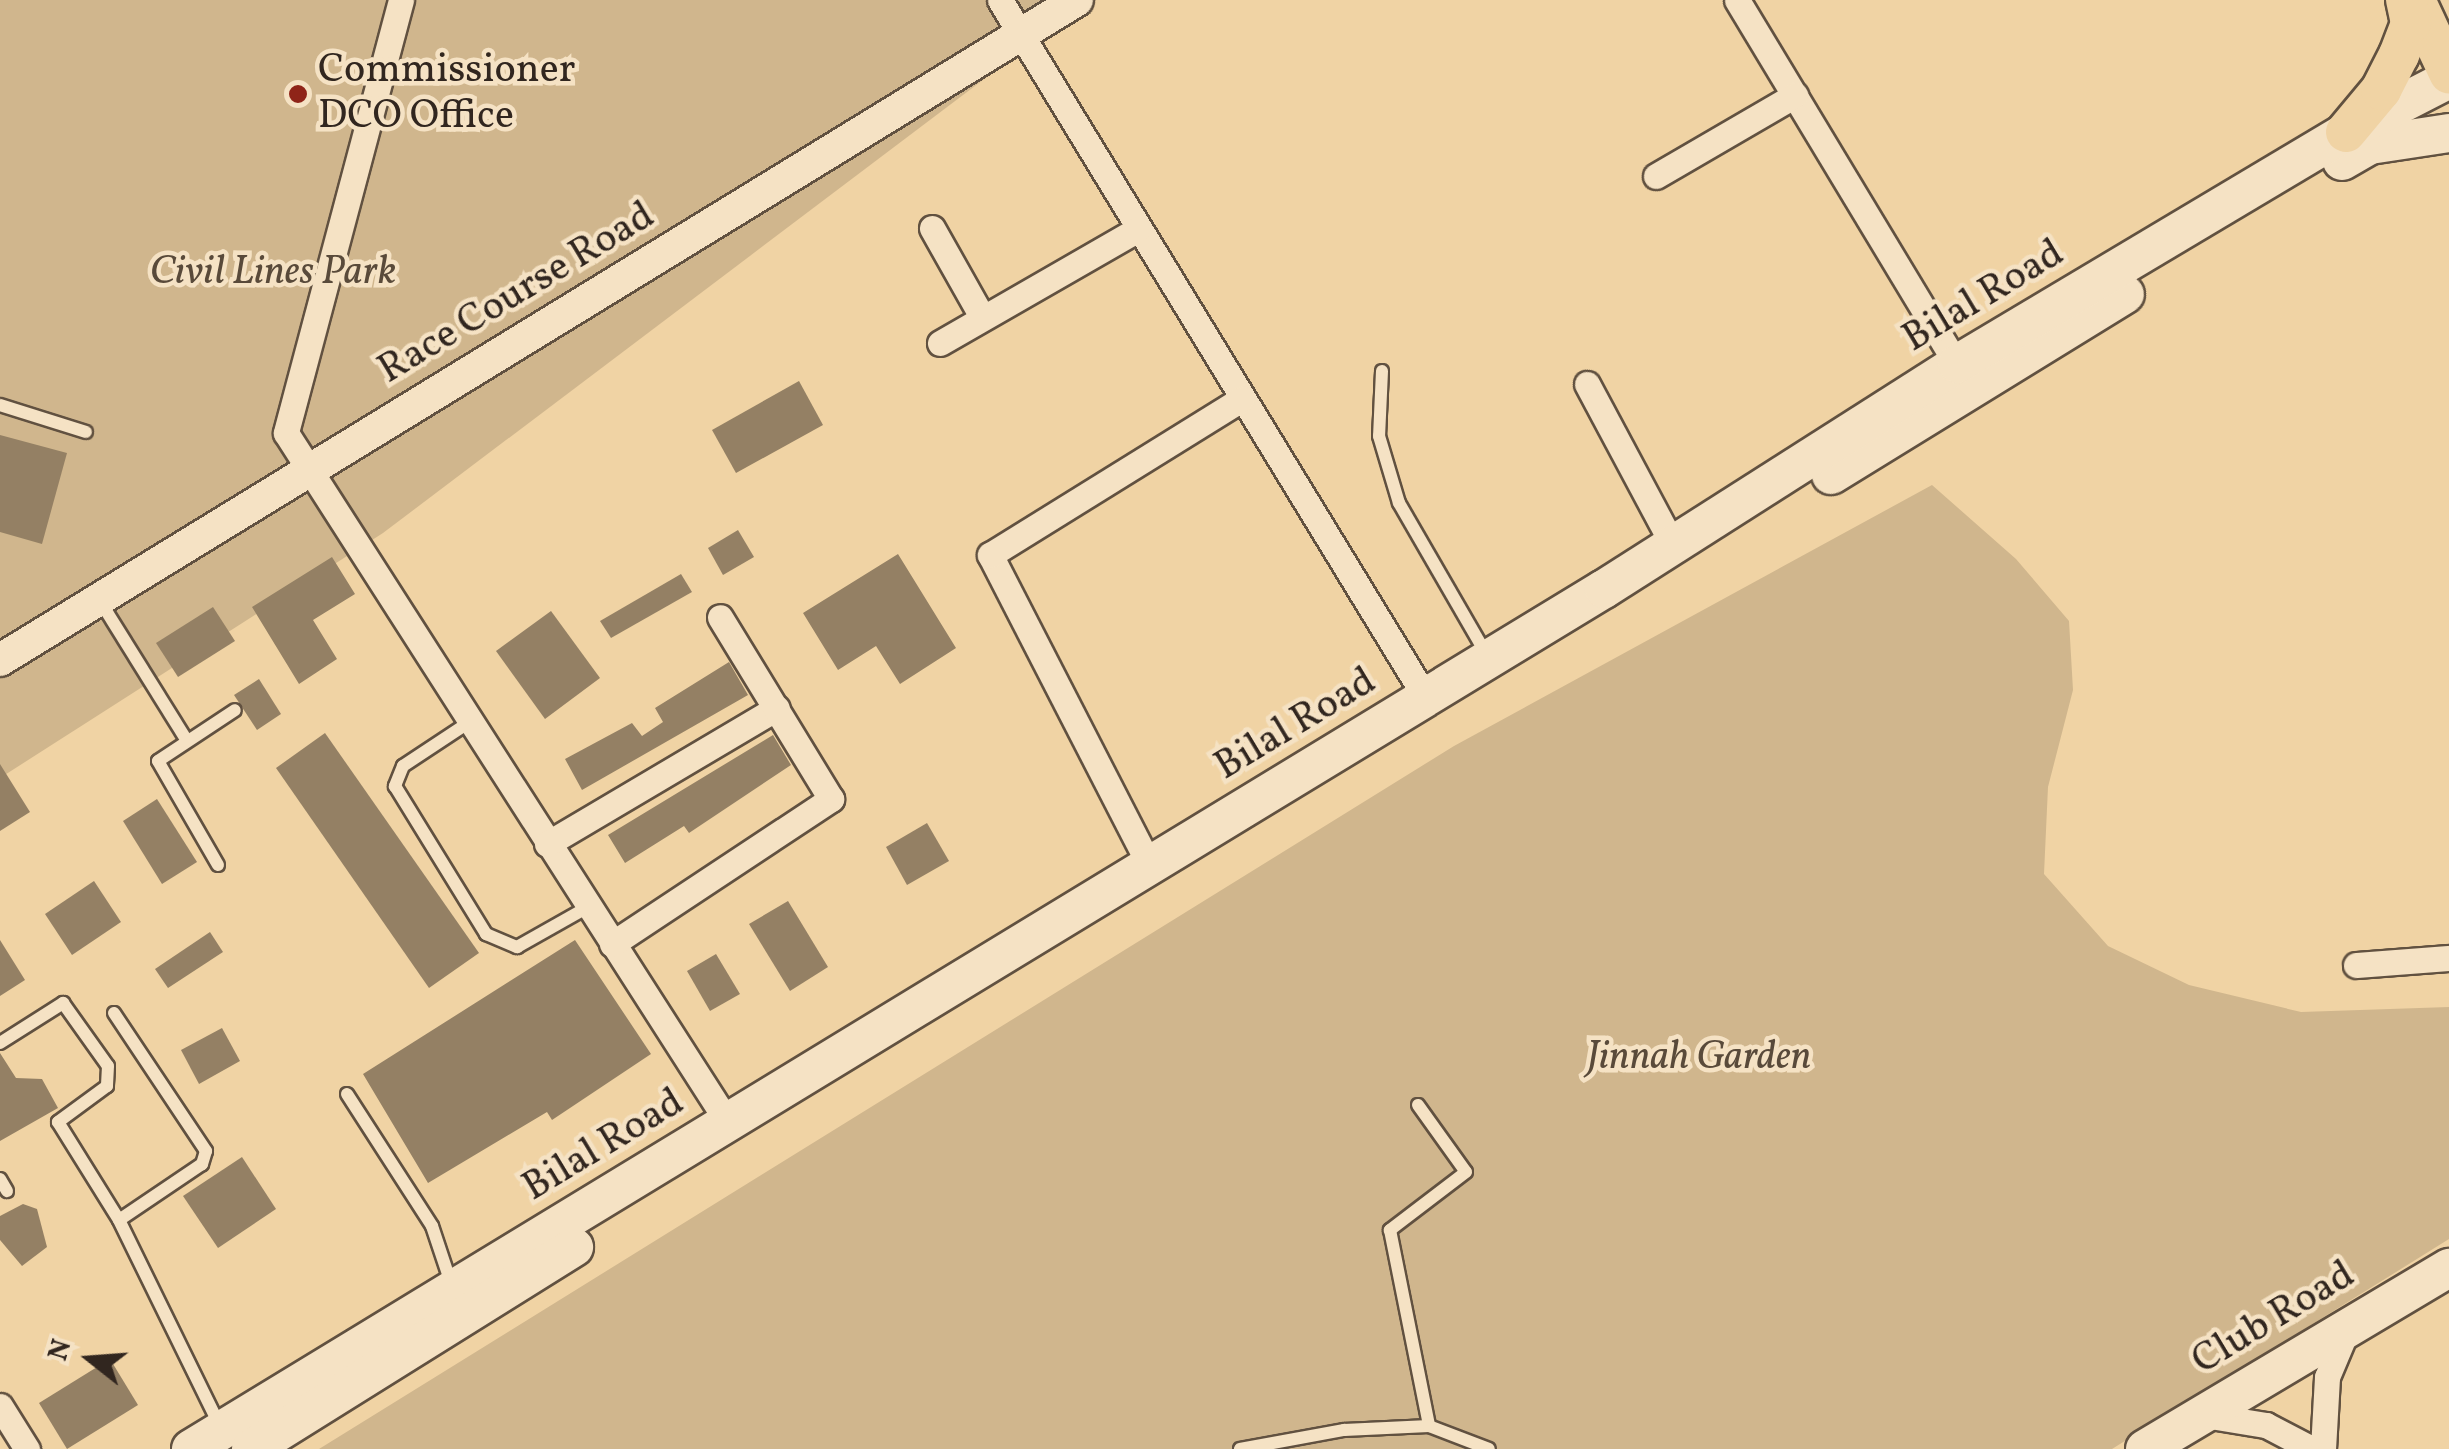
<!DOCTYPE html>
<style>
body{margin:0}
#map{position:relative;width:2449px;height:1449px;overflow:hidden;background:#f0d3a4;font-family:Vollkorn,serif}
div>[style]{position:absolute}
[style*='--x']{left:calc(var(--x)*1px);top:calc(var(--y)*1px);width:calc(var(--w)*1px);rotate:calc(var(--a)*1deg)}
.green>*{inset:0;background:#d0b68d}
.building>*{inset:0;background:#948064}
.roads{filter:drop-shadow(2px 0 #615140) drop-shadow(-2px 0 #615140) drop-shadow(0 2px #615140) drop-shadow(0 -2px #615140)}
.service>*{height:12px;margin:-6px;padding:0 6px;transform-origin:6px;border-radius:6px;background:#f5e2c4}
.minor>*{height:25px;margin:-12.5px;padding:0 12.5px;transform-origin:12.5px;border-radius:12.5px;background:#f5e2c4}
.tertiary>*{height:32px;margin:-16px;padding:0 16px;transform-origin:16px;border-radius:16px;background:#f5e2c4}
.secondary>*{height:38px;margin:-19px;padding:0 19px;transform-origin:19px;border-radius:19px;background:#f5e2c4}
.primary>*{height:40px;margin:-20px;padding:0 20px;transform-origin:20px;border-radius:20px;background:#f0d3a4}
.dots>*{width:28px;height:28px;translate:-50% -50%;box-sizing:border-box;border:5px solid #f5e2c4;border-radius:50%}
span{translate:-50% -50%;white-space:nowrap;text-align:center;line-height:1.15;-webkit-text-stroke:9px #f5e2c4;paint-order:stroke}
.poi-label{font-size:40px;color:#31261f}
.left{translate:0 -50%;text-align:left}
.park-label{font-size:40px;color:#594a3a;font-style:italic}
.street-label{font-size:40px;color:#31261f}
.north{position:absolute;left:40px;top:1309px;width:100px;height:100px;-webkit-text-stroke:8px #f5e2c4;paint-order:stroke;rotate:287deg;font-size:28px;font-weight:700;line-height:40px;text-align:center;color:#31261f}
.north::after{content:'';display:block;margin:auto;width:35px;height:45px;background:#31261f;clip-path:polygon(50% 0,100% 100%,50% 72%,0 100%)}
</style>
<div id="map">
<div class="green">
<i style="clip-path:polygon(0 0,1089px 0,383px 533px,0 778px)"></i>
<i style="clip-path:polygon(1932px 485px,2016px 559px,2069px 621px,2073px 690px,2048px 787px,2044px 874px,2108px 946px,2189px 985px,2301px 1012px,2449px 1007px,2449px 1239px,2112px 1449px,319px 1449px,1454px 746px)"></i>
</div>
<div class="building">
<i style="clip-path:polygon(799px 381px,823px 425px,736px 473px,712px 430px)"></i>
<i style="clip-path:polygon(0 435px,67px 453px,42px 544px,0 532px)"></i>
<i style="clip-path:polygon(738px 530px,754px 557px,723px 575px,708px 548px)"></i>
<i style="clip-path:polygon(898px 554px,956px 648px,900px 684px,876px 646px,838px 670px,803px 613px)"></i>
<i style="clip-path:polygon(332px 557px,355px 594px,313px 620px,337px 659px,299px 684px,252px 607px)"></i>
<i style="clip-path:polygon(681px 574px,692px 592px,611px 638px,600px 621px)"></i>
<i style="clip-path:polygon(213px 607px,235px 641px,178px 677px,156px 643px)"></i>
<i style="clip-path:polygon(551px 611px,600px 678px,545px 719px,496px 651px)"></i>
<i style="clip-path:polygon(729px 662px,748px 695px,582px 790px,565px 759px,632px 723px,642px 736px,663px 722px,655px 708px)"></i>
<i style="clip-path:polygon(259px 679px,281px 714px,257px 730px,234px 695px)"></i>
<i style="clip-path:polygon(325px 733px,479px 953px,429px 988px,276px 768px)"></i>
<i style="clip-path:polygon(773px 735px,791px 765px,689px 833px,684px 826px,625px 863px,608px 835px)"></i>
<i style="clip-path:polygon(0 764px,30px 812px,0 831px)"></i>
<i style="clip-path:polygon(157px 799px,197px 862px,162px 884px,123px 821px)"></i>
<i style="clip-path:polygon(927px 823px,949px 861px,907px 885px,886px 847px)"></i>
<i style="clip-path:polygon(94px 881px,121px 922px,72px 955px,45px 914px)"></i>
<i style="clip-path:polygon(788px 901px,828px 967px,790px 991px,749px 924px)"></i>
<i style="clip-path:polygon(210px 932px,223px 952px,168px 988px,155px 969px)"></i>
<i style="clip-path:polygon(0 940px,25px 980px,0 996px)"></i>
<i style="clip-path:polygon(575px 940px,651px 1054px,552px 1120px,547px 1112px,428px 1183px,363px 1074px)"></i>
<i style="clip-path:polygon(716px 954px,740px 994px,710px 1011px,687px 971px)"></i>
<i style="clip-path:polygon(222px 1028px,240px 1061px,199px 1084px,181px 1050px)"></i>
<i style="clip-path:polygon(0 1053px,16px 1078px,42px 1079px,58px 1108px,0 1141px)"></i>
<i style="clip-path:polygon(242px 1157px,276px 1209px,218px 1248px,183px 1196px)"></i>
<i style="clip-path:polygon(23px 1204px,37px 1209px,47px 1247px,22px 1266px,0 1240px,0 1216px)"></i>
<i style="clip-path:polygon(110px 1359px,138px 1405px,67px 1449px,39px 1403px)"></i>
</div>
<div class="roads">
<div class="service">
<i style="--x:1382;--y:371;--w:65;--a:92.6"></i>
<i style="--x:1379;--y:436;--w:70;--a:73.4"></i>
<i style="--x:1399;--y:503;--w:178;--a:60"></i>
<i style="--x:0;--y:405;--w:90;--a:17.4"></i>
<i style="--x:100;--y:601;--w:163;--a:58.1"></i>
<i style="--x:468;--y:723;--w:78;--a:146.5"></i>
<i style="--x:403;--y:766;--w:22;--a:112"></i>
<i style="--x:395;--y:786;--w:174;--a:58.4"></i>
<i style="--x:486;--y:934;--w:34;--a:23"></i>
<i style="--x:517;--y:947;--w:81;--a:-29.4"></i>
<i style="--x:218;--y:865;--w:120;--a:-120"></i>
<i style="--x:158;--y:761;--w:92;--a:-33.5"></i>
<i style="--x:114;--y:1013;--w:166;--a:56.3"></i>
<i style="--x:206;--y:1151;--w:14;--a:107"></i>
<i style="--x:202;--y:1164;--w:100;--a:146"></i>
<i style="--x:119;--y:1220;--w:232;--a:63.9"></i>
<i style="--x:0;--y:1043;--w:75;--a:-32.4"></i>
<i style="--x:63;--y:1003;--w:77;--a:54.5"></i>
<i style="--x:108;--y:1066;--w:20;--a:93"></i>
<i style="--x:107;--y:1086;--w:61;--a:143.7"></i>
<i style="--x:58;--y:1122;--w:115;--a:58.1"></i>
<i style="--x:347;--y:1094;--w:157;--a:57.2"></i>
<i style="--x:432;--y:1226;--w:60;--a:71.6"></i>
<i style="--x:1418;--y:1105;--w:82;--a:54.4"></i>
<i style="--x:1466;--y:1172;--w:96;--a:142.7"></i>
<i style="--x:1390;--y:1230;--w:200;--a:78.7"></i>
<i style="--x:0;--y:1179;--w:14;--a:60"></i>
<i style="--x:1240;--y:1449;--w:106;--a:-10.4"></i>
<i style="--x:1344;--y:1430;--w:85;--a:-2.7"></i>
<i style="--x:1429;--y:1426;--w:64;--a:21"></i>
</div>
<div class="minor">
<i style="--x:401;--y:0;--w:448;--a:104.9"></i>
<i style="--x:286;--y:433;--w:821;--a:57.34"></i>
<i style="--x:1000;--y:0;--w:818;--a:58.6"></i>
<i style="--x:1737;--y:0;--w:425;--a:58.9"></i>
<i style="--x:1656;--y:176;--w:161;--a:-30.2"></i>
<i style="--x:932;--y:228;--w:100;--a:60.6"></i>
<i style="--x:940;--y:343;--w:228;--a:-29.9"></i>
<i style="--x:1587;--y:384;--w:183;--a:61.9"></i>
<i style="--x:547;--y:844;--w:267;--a:-30.6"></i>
<i style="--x:1150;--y:866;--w:350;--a:-117.2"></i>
<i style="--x:990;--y:555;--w:296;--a:-31.8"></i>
<i style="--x:612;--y:944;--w:263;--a:-33.5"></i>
<i style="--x:831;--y:799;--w:213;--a:-121.4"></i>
<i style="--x:2356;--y:965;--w:93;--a:-4.3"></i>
<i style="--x:0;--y:1406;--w:51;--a:57.9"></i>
<i style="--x:2204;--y:1415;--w:63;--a:9.2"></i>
<i style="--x:2266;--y:1425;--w:52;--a:27.6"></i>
<i style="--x:2323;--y:1449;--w:72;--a:-86.8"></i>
<i style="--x:2327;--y:1377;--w:54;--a:-67.2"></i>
</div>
<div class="tertiary">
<i style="--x:0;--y:660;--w:1263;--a:-31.5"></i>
</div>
<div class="secondary">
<i style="--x:2342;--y:161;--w:32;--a:-30"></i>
<i style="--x:2370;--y:145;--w:80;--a:-8.6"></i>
<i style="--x:1831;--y:475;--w:345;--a:-31.6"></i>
<i style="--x:191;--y:1449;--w:1654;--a:-31.33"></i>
<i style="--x:1604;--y:589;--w:419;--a:-32.5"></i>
<i style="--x:1957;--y:364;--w:453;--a:-30.8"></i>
<i style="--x:2346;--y:132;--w:116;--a:-27.2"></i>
<i style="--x:251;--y:1449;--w:381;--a:-32"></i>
<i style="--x:2145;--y:1449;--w:354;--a:-30.8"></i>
</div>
<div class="primary">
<i style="--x:2415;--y:0;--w:81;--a:65"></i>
<i style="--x:2346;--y:132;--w:55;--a:-50.2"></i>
<i style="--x:2381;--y:90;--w:39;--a:-63"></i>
<i style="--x:2399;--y:55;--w:34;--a:-69"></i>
<i style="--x:2411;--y:23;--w:24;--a:-102"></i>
</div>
</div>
<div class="dots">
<i style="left:298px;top:94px;background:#8f2418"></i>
</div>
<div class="poi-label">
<span class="left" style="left:318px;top:94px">Commissioner<br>DCO Office</span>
</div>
<div class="park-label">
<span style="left:273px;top:273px">Civil Lines Park</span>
<span style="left:1699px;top:1058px">Jinnah Garden</span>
</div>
<div class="street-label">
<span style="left:517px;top:294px;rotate:-31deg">Race Course Road</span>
<span style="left:1984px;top:297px;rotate:-31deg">Bilal Road</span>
<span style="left:1296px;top:725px;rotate:-31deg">Bilal Road</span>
<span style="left:604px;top:1146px;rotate:-31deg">Bilal Road</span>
<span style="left:2274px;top:1319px;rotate:-31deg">Club Road</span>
</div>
<div class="north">N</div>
</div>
